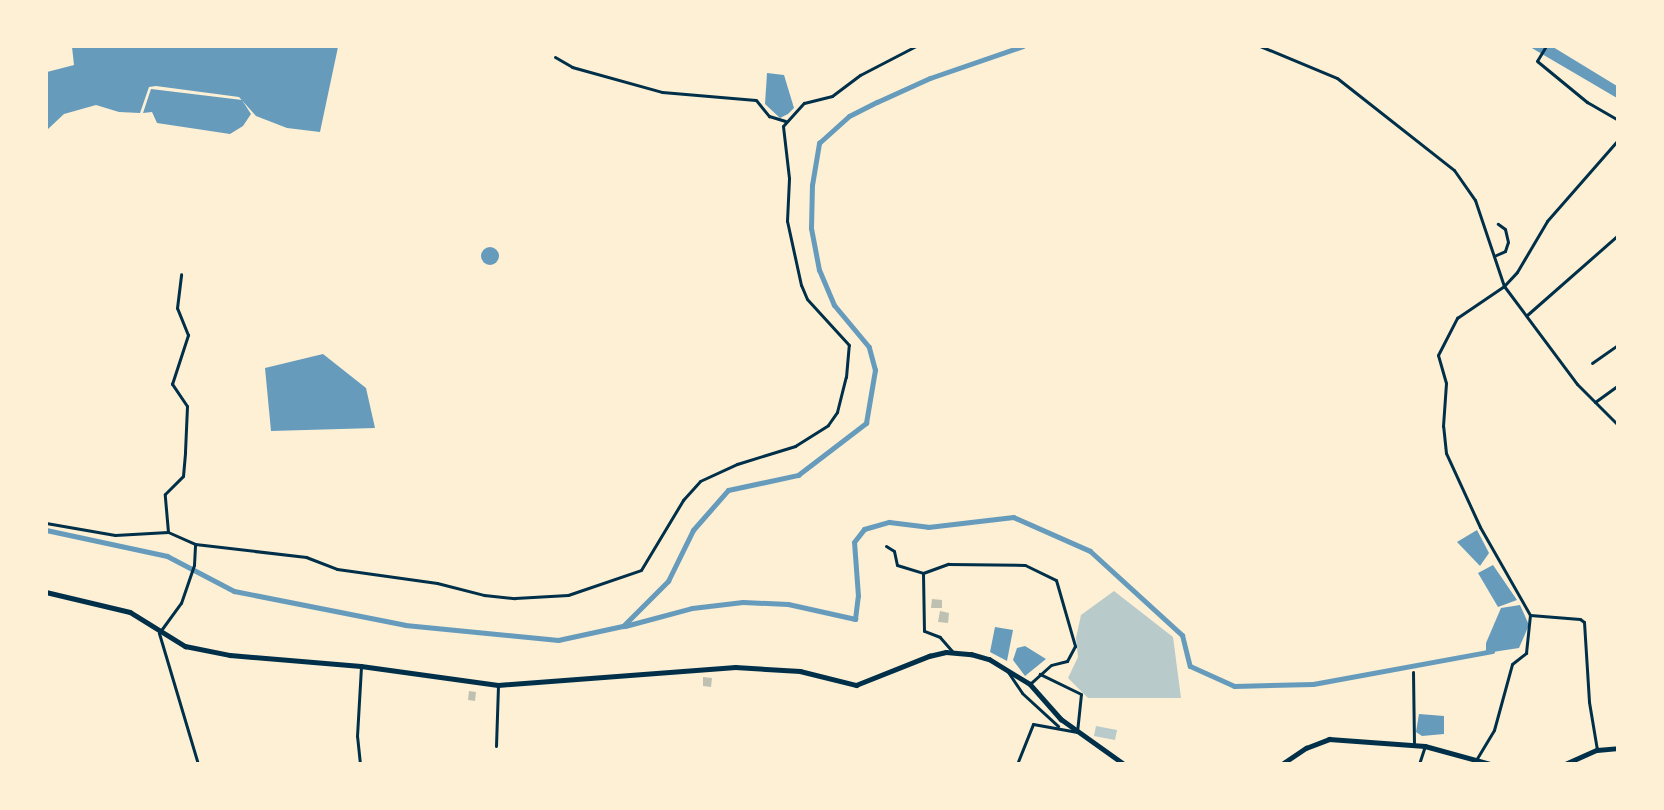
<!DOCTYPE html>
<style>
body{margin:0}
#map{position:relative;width:1664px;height:810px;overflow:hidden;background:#fdf0d5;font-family:"Roboto Condensed",sans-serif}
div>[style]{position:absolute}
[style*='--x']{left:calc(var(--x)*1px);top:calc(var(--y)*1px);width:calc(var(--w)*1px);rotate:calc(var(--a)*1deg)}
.green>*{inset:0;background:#b9caca}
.water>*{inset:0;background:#669bbc}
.round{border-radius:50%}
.canal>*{height:5px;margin:-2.5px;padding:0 2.5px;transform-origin:2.5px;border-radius:2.5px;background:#669bbc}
.building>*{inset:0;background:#bec0b2}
.minor>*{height:3px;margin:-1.5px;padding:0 1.5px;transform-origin:1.5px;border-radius:1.5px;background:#003049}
.secondary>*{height:4.5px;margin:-2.25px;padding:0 2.25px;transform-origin:2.25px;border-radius:2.25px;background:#003049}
span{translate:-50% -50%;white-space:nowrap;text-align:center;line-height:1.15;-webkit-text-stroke:5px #fdf0d5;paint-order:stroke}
.frame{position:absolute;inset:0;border:48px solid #fdf0d5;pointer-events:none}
</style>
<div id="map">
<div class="green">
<i style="clip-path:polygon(1114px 591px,1173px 637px,1181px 698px,1088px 698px,1068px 678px,1078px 657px,1076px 638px,1081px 615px)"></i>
<i style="clip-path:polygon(1096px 726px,1117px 730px,1115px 740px,1094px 736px)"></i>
</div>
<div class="water">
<i style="clip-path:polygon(72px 47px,72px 46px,338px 47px,320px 132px,287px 128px,256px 116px,239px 97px,156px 86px,149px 87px,140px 113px,119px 112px,96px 105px,64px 114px,47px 130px,47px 72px,74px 65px)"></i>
<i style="clip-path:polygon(1530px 47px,1553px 47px,1617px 86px,1617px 98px)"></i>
<i style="clip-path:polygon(767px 73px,784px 75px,794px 108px,788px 114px,780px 118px,765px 104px)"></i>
<i style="clip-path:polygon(151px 89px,242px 100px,251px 114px,243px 126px,230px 134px,157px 123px,152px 112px,143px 113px)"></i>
<i class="round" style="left:481px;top:247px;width:18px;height:18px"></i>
<i style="clip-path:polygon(323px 354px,366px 388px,375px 428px,271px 431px,265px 368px)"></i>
<i style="clip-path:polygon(1477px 530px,1489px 553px,1480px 566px,1457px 542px)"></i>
<i style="clip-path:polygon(1493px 565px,1517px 600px,1498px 607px,1478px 573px)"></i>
<i style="clip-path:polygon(1520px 605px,1529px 625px,1519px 648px,1486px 653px,1486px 643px,1501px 608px)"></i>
<i style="clip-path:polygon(995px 627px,1013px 630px,1007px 661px,990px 652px)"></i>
<i style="clip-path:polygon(1025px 646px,1046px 659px,1025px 676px,1013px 660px,1017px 648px)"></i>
<i style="clip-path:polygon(1419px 714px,1444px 716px,1444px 734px,1422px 736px,1416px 732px)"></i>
</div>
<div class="canal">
<i style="--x:46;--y:530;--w:124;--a:12.1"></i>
<i style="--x:167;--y:556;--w:76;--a:27.6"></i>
<i style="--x:234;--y:591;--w:174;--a:11.2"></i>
<i style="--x:405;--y:625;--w:154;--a:5.6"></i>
<i style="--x:558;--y:640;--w:66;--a:-12.2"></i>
<i style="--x:623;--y:626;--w:64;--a:-45"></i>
<i style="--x:668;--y:581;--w:57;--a:-63.9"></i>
<i style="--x:693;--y:530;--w:53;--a:-48.8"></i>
<i style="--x:728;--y:490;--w:72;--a:-12.1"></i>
<i style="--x:798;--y:475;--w:86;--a:-37.4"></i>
<i style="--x:866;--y:423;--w:54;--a:-80.4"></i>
<i style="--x:875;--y:370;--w:24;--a:-105"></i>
<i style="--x:869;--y:347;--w:55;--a:-129.8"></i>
<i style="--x:834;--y:305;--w:38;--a:-113"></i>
<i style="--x:819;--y:270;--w:43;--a:-100.8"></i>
<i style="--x:811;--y:228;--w:43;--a:-88.7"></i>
<i style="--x:812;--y:185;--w:43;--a:-80.5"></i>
<i style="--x:819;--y:143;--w:40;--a:-42"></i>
<i style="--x:849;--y:116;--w:31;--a:-27"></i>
<i style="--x:877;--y:102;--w:58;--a:-24.4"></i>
<i style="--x:930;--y:78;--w:98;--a:-19"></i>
<i style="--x:625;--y:626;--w:69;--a:-15"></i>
<i style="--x:692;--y:608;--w:51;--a:-6.7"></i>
<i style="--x:743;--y:602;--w:45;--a:2.5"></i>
<i style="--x:788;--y:604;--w:69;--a:12.6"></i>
<i style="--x:855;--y:619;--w:23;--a:-83"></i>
<i style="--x:858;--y:596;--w:54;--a:-94.2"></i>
<i style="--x:854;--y:542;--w:16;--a:-52"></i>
<i style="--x:864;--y:529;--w:26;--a:-16"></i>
<i style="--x:889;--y:522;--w:39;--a:7"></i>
<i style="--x:928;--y:527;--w:86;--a:-6.7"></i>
<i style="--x:1013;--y:517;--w:84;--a:23.8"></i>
<i style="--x:1090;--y:551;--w:125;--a:42.4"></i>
<i style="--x:1182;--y:635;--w:32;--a:76"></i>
<i style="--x:1190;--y:666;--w:48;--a:24.4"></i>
<i style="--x:1234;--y:686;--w:79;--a:-1.5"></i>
<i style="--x:1313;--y:684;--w:182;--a:-10.4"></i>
</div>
<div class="building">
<i style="clip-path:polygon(932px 599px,942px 600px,942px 608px,931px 608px)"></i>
<i style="clip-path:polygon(940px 611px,949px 613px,948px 623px,938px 622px)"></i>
<i style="clip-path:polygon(703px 677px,712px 678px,711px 687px,703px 686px)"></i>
<i style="clip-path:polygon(469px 691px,476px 692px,475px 701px,468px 700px)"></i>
</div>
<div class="minor">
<i style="--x:1260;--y:46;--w:83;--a:22.6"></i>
<i style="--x:1337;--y:78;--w:149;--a:38.2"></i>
<i style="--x:1454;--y:170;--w:37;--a:55"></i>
<i style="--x:1475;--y:200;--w:91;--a:71.4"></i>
<i style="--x:1504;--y:286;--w:122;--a:53.3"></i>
<i style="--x:1577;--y:384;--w:58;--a:45"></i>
<i style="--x:1546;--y:46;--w:17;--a:121"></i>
<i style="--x:1537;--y:61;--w:65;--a:39.4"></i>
<i style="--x:1587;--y:102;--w:36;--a:30"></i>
<i style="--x:555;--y:57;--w:20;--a:30"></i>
<i style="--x:572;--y:67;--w:93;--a:15.5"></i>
<i style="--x:662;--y:92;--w:94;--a:4.9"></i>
<i style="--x:756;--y:100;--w:21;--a:51"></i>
<i style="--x:769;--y:116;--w:17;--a:17"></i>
<i style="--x:1494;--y:256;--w:12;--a:-24"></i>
<i style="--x:1505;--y:251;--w:9;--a:-72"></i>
<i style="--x:1508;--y:242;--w:13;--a:-103"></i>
<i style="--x:1505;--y:229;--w:9;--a:-144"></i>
<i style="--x:1527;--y:315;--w:121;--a:-41.3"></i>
<i style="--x:1592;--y:363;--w:32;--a:-35"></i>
<i style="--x:1595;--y:402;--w:29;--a:-36"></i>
<i style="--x:46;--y:523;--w:70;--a:9.9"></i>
<i style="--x:115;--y:535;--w:53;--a:-3.2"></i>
<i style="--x:168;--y:532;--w:30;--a:24"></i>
<i style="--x:168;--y:532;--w:38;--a:-95"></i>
<i style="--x:165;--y:494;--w:25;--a:-45"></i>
<i style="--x:183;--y:476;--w:24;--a:-85"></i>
<i style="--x:185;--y:452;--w:46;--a:-87.5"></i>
<i style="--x:187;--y:406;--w:27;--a:-124"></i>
<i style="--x:172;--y:384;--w:52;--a:-71.9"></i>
<i style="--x:188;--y:335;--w:29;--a:-112"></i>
<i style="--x:177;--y:308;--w:34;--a:-83"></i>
<i style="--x:886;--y:546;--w:9;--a:32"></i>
<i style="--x:894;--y:551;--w:14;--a:78"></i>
<i style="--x:897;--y:565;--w:27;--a:17"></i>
<i style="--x:1530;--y:615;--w:50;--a:4.6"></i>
<i style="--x:1580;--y:619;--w:5;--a:37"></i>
<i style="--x:1584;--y:622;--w:80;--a:86.4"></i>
<i style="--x:1589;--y:702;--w:49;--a:80.5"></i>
<i style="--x:952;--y:651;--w:18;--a:-131"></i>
<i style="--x:940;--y:637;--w:17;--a:-159"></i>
<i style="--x:924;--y:631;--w:58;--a:-91"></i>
<i style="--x:923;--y:573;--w:27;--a:-20"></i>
<i style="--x:948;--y:564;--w:77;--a:0.7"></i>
<i style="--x:1025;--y:565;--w:34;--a:26"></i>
<i style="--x:1056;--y:580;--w:69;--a:73.9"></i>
<i style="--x:1075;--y:646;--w:17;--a:118"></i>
<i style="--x:1067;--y:661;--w:16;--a:166"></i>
<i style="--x:1051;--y:665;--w:28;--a:138"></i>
<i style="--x:1008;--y:672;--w:25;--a:56"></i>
<i style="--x:1022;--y:693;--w:49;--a:42.5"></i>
<i style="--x:1413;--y:672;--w:73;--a:89.2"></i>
<i style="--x:496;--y:746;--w:61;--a:-88.1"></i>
<i style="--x:1476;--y:760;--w:35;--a:-59"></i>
<i style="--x:1494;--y:730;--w:68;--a:-74.7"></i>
<i style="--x:1512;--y:664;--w:18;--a:-38"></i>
<i style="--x:1526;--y:653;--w:38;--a:-84"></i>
<i style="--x:1530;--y:615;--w:101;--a:-119.6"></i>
<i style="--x:1480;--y:527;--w:81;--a:-114.7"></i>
<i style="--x:1446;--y:453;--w:27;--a:-96"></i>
<i style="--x:1443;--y:426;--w:43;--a:-86"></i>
<i style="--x:1446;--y:383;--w:29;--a:-106"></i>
<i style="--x:1438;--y:355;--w:42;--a:-62.8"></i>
<i style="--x:1457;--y:318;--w:57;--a:-34.2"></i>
<i style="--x:1504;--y:286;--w:19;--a:-47"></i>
<i style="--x:1517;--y:272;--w:59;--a:-59.5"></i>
<i style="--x:1547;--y:221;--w:108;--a:-48.8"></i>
<i style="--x:198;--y:764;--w:137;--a:-106.6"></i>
<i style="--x:159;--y:633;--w:37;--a:-54"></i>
<i style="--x:181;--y:603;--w:40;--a:-71.1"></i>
<i style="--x:194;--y:565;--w:21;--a:-87"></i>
<i style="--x:195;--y:544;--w:112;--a:6.7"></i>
<i style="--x:306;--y:557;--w:33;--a:21"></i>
<i style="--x:337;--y:569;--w:101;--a:8"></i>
<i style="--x:437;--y:583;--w:49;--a:14.3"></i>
<i style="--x:484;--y:595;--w:31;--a:6"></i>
<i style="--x:515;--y:598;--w:53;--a:-3.2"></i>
<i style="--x:568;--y:595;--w:77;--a:-18.9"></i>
<i style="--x:641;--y:570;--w:82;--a:-59"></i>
<i style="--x:683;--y:500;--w:25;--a:-48"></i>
<i style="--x:700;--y:481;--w:41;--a:-24.7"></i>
<i style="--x:737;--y:464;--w:61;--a:-17.2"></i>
<i style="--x:795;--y:446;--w:39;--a:-32"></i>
<i style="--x:828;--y:425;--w:16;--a:-55"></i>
<i style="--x:837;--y:412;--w:36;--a:-76"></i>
<i style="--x:846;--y:377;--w:32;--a:-85"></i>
<i style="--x:849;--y:345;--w:62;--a:-132.4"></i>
<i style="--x:807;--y:299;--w:15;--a:-113"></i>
<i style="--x:801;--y:285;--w:66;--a:-102.3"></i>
<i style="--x:787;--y:221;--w:43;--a:-87.3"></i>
<i style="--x:789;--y:178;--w:52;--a:-96.6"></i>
<i style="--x:783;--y:126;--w:31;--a:-48"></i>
<i style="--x:804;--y:103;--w:29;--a:-14"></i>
<i style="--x:832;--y:96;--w:35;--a:-37"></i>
<i style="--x:860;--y:75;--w:63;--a:-27.4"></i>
<i style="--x:360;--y:764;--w:28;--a:-96"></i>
<i style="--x:357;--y:736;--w:70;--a:-86.7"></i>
<i style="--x:1017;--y:764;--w:43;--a:-68.2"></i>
<i style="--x:1033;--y:724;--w:45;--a:10.3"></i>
<i style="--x:1077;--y:732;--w:38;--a:-84"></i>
<i style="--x:1081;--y:694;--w:46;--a:-154"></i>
<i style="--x:1419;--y:764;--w:19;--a:-72"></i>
</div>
<div class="secondary">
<i style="--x:46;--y:592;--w:86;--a:13.4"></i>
<i style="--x:130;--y:612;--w:65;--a:31.7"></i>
<i style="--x:185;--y:646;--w:46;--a:11.3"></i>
<i style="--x:230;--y:655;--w:131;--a:4.8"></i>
<i style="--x:361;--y:666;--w:138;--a:7.9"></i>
<i style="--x:498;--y:685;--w:238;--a:-4.3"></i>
<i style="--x:735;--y:667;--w:65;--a:3.5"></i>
<i style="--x:800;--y:671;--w:58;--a:14"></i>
<i style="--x:856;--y:685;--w:79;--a:-21.7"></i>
<i style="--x:929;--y:656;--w:17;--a:-13"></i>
<i style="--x:946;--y:652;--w:25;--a:5"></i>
<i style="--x:971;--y:654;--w:19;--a:16"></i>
<i style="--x:989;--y:659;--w:48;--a:31.4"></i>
<i style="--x:1030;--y:684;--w:47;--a:48.5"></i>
<i style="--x:1061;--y:719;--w:77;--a:35.5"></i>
<i style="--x:1282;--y:764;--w:29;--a:-34"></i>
<i style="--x:1306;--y:748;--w:25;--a:-21"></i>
<i style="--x:1329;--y:739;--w:96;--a:4.2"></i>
<i style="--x:1425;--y:746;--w:68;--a:15.3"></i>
<i style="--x:1565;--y:764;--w:35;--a:-24"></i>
<i style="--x:1597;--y:750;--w:21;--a:-5"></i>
</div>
<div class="frame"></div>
</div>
